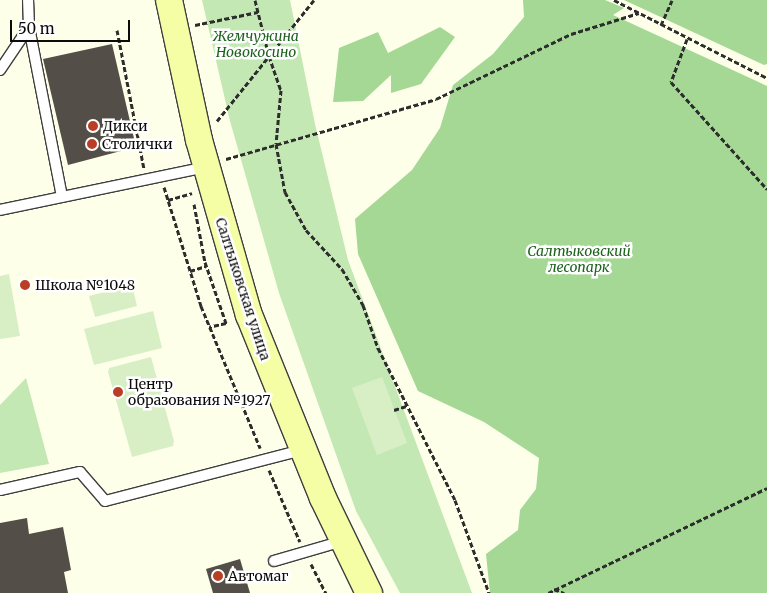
<!DOCTYPE html>
<meta charset="utf-8">
<style>
body{margin:0}
#map{position:relative;width:767px;height:593px;overflow:hidden;background:#feffe9;font-family:Merriweather,serif}
div>[style]{position:absolute}
[style*='--x']{left:calc(var(--x)*1px);top:calc(var(--y)*1px);width:calc(var(--w)*1px);rotate:calc(var(--a)*1deg)}
.green>*{inset:0;background:#c4e8b4}
.forest>*{inset:0;background:#a4d894}
.pitch>*{inset:0;background:#d8efc6}
.building>*{inset:0;background:#534f48}
.path>*{height:3px;margin-top:-1.5px;transform-origin:0;background:repeating-linear-gradient(90deg,#2d2d2d 0 5px,transparent 0 7.5px)}
.roads{filter:drop-shadow(1px 0 #3e3e3e) drop-shadow(-1px 0 #3e3e3e) drop-shadow(0 1px #3e3e3e) drop-shadow(0 -1px #3e3e3e)}
.lane>*{height:10px;margin:-5px;padding:0 5px;transform-origin:5px;border-radius:5px;background:#fff}
.secondary>*{height:26px;margin:-13px;padding:0 13px;transform-origin:13px;border-radius:13px;background:#f5fea5}
.dots>*{width:14px;height:14px;translate:-50% -50%;box-sizing:border-box;border:2px solid #fff;border-radius:50%}
span{translate:-50% -50%;white-space:nowrap;text-align:center;line-height:1.15;-webkit-text-stroke:5px #fff;paint-order:stroke}
.park-label{font-size:14px;color:#1d611d;font-style:italic}
.poi-label{font-size:14px;color:#0b0b0b}
.left{translate:0 -50%;text-align:left}
.street-label{font-size:14px;color:#0b0b0b}
.scale{position:absolute;left:10px;top:20px;width:120px;height:22px;box-sizing:border-box;border:2px solid #0b0b0b;border-top:0;padding-left:6px;font-size:15px;line-height:18px;white-space:nowrap;color:#0b0b0b;-webkit-text-stroke:4px #fff;paint-order:stroke}
</style>
<div id="map">
<div class="green">
<i style="clip-path:polygon(202px 0,290px 0,315px 124px,348px 260px,472px 593px,400px 593px,356px 511px,279px 293px,230px 121px)"></i>
<i style="clip-path:polygon(26px 378px,49px 464px,0 473px,0 405px)"></i>
</div>
<div class="forest">
<i style="clip-path:polygon(523px 0,605px 0,624px 8px,613px 15px,767px 86px,767px 593px,490px 593px,486px 554px,518px 530px,520px 510px,536px 489px,539px 458px,484px 422px,418px 391px,358px 254px,355px 219px,412px 170px,440px 128px,453px 85px,493px 54px,524px 17px)"></i>
<i style="clip-path:polygon(624px 0,767px 0,767px 64px,764px 65px)"></i>
<i style="clip-path:polygon(440px 27px,455px 37px,421px 84px,391px 93px,391px 75px,363px 101px,333px 102px,339px 48px,378px 32px,388px 53px)"></i>
</div>
<div class="pitch">
<i style="clip-path:polygon(9px 274px,20px 336px,0 339px,0 276px)"></i>
<i style="clip-path:polygon(132px 285px,137px 306px,95px 317px,89px 296px)"></i>
<i style="clip-path:polygon(153px 311px,162px 348px,94px 365px,84px 329px)"></i>
<i style="clip-path:polygon(151px 357px,174px 441px,173px 446px,132px 457px,108px 372px,109px 368px)"></i>
<i style="clip-path:polygon(382px 377px,407px 443px,377px 455px,352px 388px)"></i>
</div>
<div class="building">
<i style="clip-path:polygon(112px 44px,136px 147px,68px 165px,43px 59px)"></i>
<i style="clip-path:polygon(27px 518px,29px 534px,63px 527px,71px 570px,64px 572px,68px 593px,0 593px,0 523px)"></i>
<i style="clip-path:polygon(240px 559px,250px 593px,213px 593px,206px 569px)"></i>
</div>
<div class="path">
<i style="--x:255;--y:0;--w:58;--a:76"></i>
<i style="--x:269;--y:56;--w:36;--a:71"></i>
<i style="--x:281;--y:90;--w:54;--a:95.3"></i>
<i style="--x:276;--y:144;--w:49;--a:79.4"></i>
<i style="--x:285;--y:192;--w:43;--a:61.1"></i>
<i style="--x:306;--y:230;--w:53;--a:47.3"></i>
<i style="--x:342;--y:269;--w:42;--a:59.7"></i>
<i style="--x:363;--y:305;--w:46;--a:70.8"></i>
<i style="--x:378;--y:348;--w:170;--a:63.1"></i>
<i style="--x:455;--y:500;--w:99;--a:69.9"></i>
<i style="--x:614;--y:0;--w:172;--a:27"></i>
<i style="--x:195;--y:25;--w:64;--a:-11.7"></i>
<i style="--x:661;--y:25;--w:27;--a:-66"></i>
<i style="--x:117;--y:30;--w:142;--a:79"></i>
<i style="--x:687;--y:39;--w:46;--a:110.4"></i>
<i style="--x:671;--y:82;--w:144;--a:48.1"></i>
<i style="--x:217;--y:121;--w:155;--a:-51.3"></i>
<i style="--x:226;--y:159;--w:218;--a:-15.9"></i>
<i style="--x:436;--y:99;--w:150;--a:-25.7"></i>
<i style="--x:571;--y:34;--w:71;--a:-17.2"></i>
<i style="--x:164;--y:187;--w:125;--a:72.7"></i>
<i style="--x:201;--y:306;--w:154;--a:67.4"></i>
<i style="--x:168;--y:200;--w:25;--a:-16"></i>
<i style="--x:194;--y:204;--w:59;--a:79.3"></i>
<i style="--x:205;--y:262;--w:65;--a:71"></i>
<i style="--x:226;--y:323;--w:17;--a:167"></i>
<i style="--x:190;--y:271;--w:17;--a:-17"></i>
<i style="--x:394;--y:410;--w:13;--a:-18"></i>
<i style="--x:269;--y:470;--w:78;--a:66.7"></i>
<i style="--x:311;--y:564;--w:33;--a:63"></i>
<i style="--x:554;--y:589;--w:11;--a:22"></i>
<i style="--x:548;--y:593;--w:243;--a:-25.6"></i>
</div>
<div class="roads">
<div class="lane">
<i style="--x:29;--y:27;--w:173;--a:79"></i>
<i style="--x:0;--y:70;--w:52;--a:-56"></i>
<i style="--x:29;--y:27;--w:27;--a:-92"></i>
<i style="--x:0;--y:210;--w:210;--a:-11.8"></i>
<i style="--x:0;--y:490;--w:82;--a:-12.7"></i>
<i style="--x:80;--y:472;--w:38;--a:49"></i>
<i style="--x:105;--y:501;--w:203;--a:-14.5"></i>
<i style="--x:274;--y:561;--w:72;--a:-16.2"></i>
</div>
<div class="secondary">
<i style="--x:169;--y:0;--w:143;--a:77.9"></i>
<i style="--x:199;--y:140;--w:182;--a:74.1"></i>
<i style="--x:249;--y:315;--w:197;--a:68"></i>
<i style="--x:323;--y:498;--w:106;--a:64.2"></i>
</div>
</div>
<div class="dots">
<i style="left:93px;top:126px;background:#b93e25"></i>
<i style="left:92px;top:144px;background:#b93e25"></i>
<i style="left:25px;top:285px;background:#b93e25"></i>
<i style="left:118px;top:392px;background:#b93e25"></i>
<i style="left:218px;top:576px;background:#b93e25"></i>
</div>
<div class="park-label">
<span style="left:256px;top:44px">Жемчужина<br>Новокосино</span>
<span style="left:579px;top:259px">Салтыковский<br>лесопарк</span>
</div>
<div class="poi-label">
<span class="left" style="left:103px;top:126px">Дикси</span>
<span class="left" style="left:102px;top:144px">Столички</span>
<span class="left" style="left:35px;top:285px">Школа №1048</span>
<span class="left" style="left:128px;top:392px">Центр<br>образования №1927</span>
<span class="left" style="left:228px;top:576px">Автомаг</span>
</div>
<div class="street-label">
<span style="left:243px;top:289px;rotate:72deg">Салтыковская улица</span>
</div>
<div class="scale">50 m</div>
</div>
